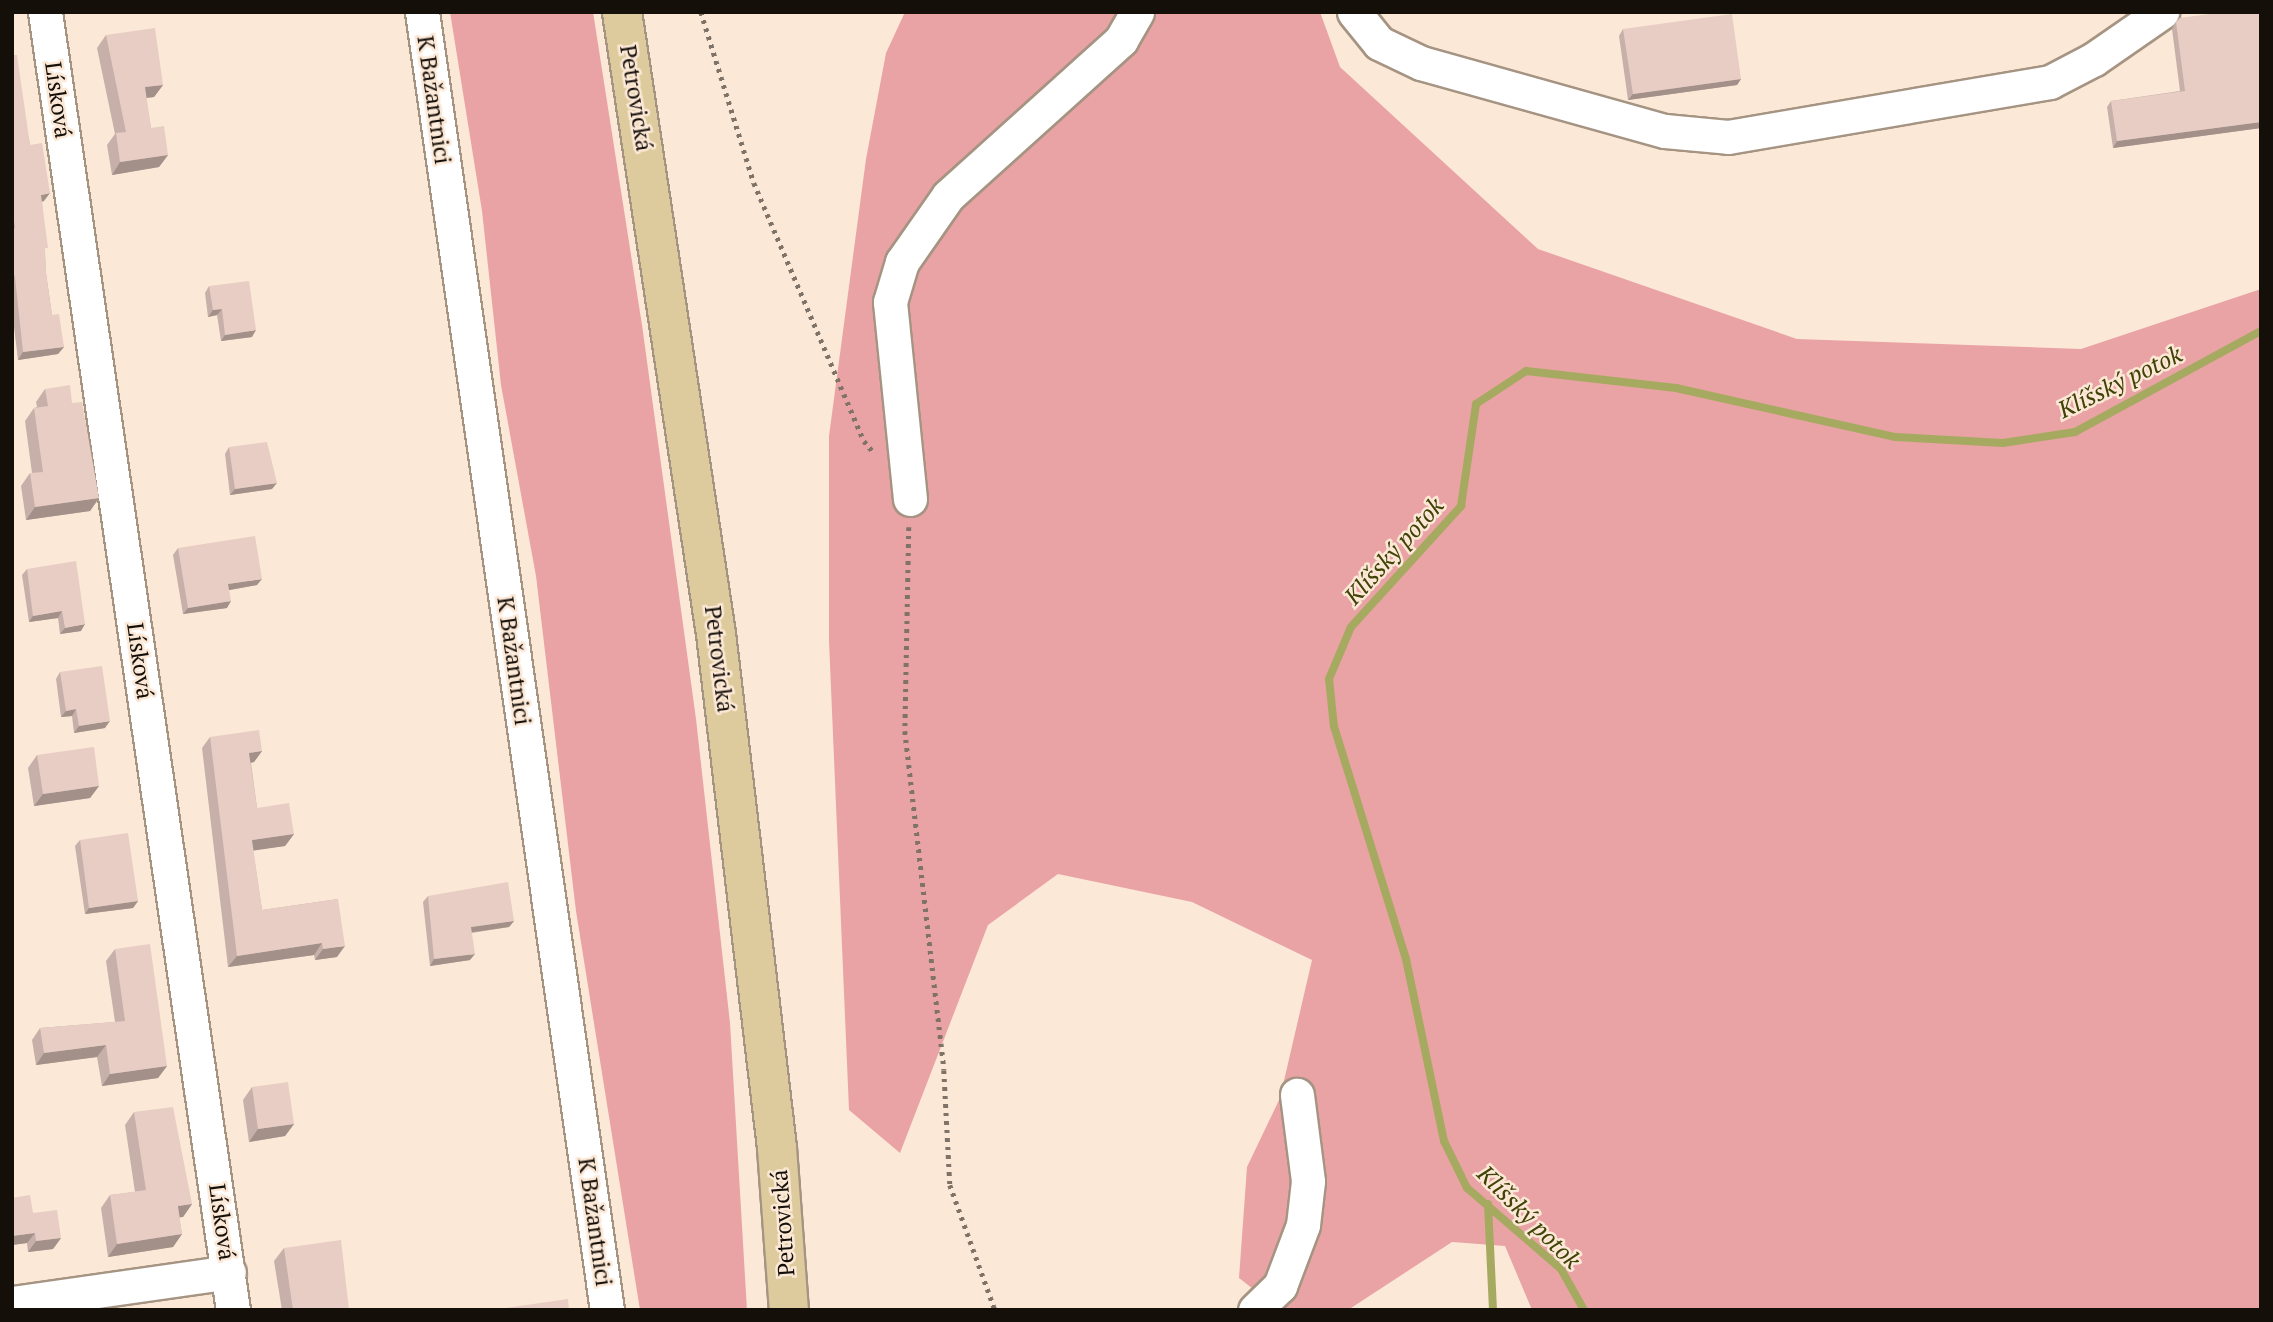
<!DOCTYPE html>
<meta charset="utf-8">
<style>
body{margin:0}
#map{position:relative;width:2273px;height:1322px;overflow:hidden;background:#fce8d6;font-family:"PT Serif",serif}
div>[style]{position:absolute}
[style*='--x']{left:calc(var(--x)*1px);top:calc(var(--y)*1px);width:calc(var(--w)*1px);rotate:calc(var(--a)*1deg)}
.green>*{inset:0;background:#eaa3a4}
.stream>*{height:8px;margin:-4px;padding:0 4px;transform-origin:4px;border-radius:4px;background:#a6aa60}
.path>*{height:4.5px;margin-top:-2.25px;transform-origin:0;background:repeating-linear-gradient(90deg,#7f7367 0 3.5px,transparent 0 8.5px)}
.roads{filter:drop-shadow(2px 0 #a69483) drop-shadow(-2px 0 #a69483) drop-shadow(0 2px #a69483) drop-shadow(0 -2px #a69483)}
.minor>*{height:33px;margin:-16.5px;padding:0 16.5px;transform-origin:16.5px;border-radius:16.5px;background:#fff}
.major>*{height:38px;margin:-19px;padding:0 19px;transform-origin:19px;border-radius:19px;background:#decb9d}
.wall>*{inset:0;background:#c7b0a9}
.shaded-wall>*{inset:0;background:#a29089}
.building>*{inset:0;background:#e7cdc4}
span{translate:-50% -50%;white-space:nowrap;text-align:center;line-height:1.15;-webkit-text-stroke:5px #fce8d6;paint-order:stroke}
.street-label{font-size:23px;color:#150f09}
.water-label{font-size:24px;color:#404206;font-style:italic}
.frame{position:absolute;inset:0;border:14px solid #150f09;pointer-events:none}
</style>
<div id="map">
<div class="green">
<i style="clip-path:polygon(450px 12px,593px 12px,642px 325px,696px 719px,730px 1023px,747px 1310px,640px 1310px,576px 911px,536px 576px,501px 385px,482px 211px)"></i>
<i style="clip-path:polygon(905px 12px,1320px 12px,1340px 67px,1538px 249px,1797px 339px,2081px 349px,2261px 289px,2261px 1310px,1532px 1310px,1505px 1246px,1452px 1242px,1348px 1310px,1280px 1310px,1239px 1278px,1247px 1167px,1280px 1098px,1312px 960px,1192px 902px,1058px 874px,988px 925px,900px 1153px,849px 1110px,829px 641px,829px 436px,866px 159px,886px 53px)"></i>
</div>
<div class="stream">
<i style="--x:1488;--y:1204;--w:106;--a:87.3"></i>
<i style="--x:1584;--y:1310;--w:47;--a:-119.3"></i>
<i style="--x:1561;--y:1269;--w:124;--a:-139.2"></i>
<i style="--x:1467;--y:1188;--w:52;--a:-116.1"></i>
<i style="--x:1444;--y:1141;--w:186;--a:-101.8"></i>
<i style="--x:1406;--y:959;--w:243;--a:-107.2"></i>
<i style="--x:1334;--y:727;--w:48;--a:-95.9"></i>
<i style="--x:1329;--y:679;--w:56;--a:-67.1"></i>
<i style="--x:1351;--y:627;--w:164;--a:-47.7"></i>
<i style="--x:1461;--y:506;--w:103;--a:-81.6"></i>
<i style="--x:1476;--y:404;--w:60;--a:-33.4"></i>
<i style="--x:1526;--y:371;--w:151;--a:6.5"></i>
<i style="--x:1676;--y:388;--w:225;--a:12.6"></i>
<i style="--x:1896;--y:437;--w:107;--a:3.2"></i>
<i style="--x:2003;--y:443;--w:73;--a:-8.7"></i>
<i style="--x:2075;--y:432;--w:212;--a:-28.5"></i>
</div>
<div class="path">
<i style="--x:701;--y:12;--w:179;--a:72.8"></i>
<i style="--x:754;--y:183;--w:280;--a:66.9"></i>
<i style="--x:864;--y:441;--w:16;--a:50"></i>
<i style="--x:909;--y:527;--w:204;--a:91.1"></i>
<i style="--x:905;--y:731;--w:341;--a:83.4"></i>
<i style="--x:944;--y:1070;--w:115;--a:87"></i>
<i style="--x:950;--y:1185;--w:133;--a:70.2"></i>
</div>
<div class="roads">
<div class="minor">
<i style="--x:45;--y:12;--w:1312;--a:81.76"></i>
<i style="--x:422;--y:12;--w:1311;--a:81.89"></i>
<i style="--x:1354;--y:12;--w:40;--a:51"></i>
<i style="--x:1379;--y:43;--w:47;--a:25.5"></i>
<i style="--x:1421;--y:63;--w:253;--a:15.6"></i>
<i style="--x:1665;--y:131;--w:63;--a:5.4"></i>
<i style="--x:1728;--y:137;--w:327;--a:-9.7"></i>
<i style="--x:2050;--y:82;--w:50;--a:-27.6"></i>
<i style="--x:2094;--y:59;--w:83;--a:-34.7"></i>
<i style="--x:910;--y:499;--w:198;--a:-95.8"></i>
<i style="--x:890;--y:302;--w:42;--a:-73.3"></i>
<i style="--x:902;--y:262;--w:80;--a:-55.1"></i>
<i style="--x:948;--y:196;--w:233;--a:-42"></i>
<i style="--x:1121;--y:40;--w:32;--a:-60"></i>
<i style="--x:12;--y:1303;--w:219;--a:-8.1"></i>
<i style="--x:1255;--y:1310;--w:35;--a:-44"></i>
<i style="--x:1280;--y:1286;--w:65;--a:-69.3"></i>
<i style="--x:1303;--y:1225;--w:44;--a:-83.5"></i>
<i style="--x:1308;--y:1181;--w:87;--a:-97.3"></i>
</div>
<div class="major">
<i style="--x:622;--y:12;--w:629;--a:81.41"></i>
<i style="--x:716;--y:634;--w:518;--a:83.23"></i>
<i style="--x:777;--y:1148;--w:162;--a:85.8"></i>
</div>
</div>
<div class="wall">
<i style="clip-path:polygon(2261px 12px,2261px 128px,2113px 148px,2107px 107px,2111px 101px,2180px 91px,2172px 29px,2176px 22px)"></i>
<i style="clip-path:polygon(1623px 29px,1741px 79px,1737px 85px,1628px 100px,1619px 36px)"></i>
<i style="clip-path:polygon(106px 35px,163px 85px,154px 97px,146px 98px,151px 128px,168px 155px,159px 167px,112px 175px,107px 145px,115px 134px,97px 48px)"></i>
<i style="clip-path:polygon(12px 55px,30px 145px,44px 201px,42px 202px,46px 273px,52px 315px,64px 347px,58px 354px,18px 360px,12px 310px)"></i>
<i style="clip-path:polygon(209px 286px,252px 337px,221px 341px,217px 315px,208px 317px,205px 293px)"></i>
<i style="clip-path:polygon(45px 389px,72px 403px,99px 498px,90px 511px,26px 520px,21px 486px,30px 473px,32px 473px,25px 421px,34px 408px,37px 407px,36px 402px)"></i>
<i style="clip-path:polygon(229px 447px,272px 489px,230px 495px,225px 454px)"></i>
<i style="clip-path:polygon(178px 548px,257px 585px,229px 590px,227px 608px,183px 614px,173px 555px)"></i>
<i style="clip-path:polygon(27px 569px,81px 631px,60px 634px,58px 618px,29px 622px,22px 575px)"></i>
<i style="clip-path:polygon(60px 672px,105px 728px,74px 733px,72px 716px,61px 717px,56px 679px)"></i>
<i style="clip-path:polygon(210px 737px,262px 751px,254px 762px,251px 763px,257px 808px,294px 834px,285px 846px,253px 850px,262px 910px,338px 899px,337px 957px,315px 960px,314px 955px,228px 967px,202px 748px)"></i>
<i style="clip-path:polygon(37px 755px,99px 786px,90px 798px,34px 806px,28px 768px)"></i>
<i style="clip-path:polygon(80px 840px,138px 901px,133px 908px,85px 914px,75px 846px)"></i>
<i style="clip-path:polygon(428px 896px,514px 921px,509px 927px,472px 933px,470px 960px,430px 966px,423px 902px)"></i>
<i style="clip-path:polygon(115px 949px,167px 1066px,158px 1078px,102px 1086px,97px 1057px,36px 1065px,32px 1040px,40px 1028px,115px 1022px,106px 961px)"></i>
<i style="clip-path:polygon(252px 1087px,294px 1124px,285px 1136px,249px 1142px,243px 1100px)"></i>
<i style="clip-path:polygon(134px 1112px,192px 1204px,183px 1217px,179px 1217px,182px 1234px,173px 1247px,108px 1257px,101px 1208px,110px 1195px,135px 1192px,125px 1125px)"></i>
<i style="clip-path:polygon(12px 1198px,33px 1213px,61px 1238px,53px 1249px,28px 1252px,27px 1243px,12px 1245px)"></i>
<i style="clip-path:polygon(284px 1248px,349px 1310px,282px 1310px,274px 1261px)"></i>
</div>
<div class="shaded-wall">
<i style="clip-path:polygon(1741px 79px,1737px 85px,1628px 100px,1633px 94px)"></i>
<i style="clip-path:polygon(163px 85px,154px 97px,136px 99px,145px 87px)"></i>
<i style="clip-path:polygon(2261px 122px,2261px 128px,2113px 148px,2117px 141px)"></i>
<i style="clip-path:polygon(168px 155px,159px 167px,112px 175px,120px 162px)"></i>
<i style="clip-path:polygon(50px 193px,44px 201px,35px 203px,41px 195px)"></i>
<i style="clip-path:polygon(222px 309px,217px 315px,208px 317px,213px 310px)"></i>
<i style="clip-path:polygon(256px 330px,252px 337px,221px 341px,225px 335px)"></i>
<i style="clip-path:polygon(64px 347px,58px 354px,18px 360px,23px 352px)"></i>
<i style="clip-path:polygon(277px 483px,272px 489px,230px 495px,235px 489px)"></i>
<i style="clip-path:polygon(99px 498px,90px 511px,26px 520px,35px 507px)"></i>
<i style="clip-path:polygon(262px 579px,257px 585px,224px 591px,228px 584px)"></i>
<i style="clip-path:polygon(231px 601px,227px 608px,183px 614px,188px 608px)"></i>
<i style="clip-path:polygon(62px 611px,58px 618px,29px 622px,33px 616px)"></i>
<i style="clip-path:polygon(85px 624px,81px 631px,60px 634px,65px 628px)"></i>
<i style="clip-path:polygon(76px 709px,72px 716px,61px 717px,66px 711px)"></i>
<i style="clip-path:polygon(110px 721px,105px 728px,74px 733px,79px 726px)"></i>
<i style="clip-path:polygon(262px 751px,254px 762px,241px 764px,249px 753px)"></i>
<i style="clip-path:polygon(99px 786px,90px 798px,34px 806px,43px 794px)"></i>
<i style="clip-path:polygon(294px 834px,285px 846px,244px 852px,252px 840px)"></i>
<i style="clip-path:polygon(138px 901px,133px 908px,85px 914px,89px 908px)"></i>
<i style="clip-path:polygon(514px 921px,509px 927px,466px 933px,471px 927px)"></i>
<i style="clip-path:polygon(322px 943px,314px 955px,228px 967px,237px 956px)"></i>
<i style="clip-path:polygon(345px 946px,337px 957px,315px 960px,323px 949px)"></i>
<i style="clip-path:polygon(475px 954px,470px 960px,430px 966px,434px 959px)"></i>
<i style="clip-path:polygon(106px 1045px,97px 1057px,36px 1065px,44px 1053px)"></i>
<i style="clip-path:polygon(167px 1066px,158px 1078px,102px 1086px,110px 1074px)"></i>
<i style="clip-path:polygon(294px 1124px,285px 1136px,249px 1142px,258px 1129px)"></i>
<i style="clip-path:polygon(192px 1204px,183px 1217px,169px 1219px,178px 1206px)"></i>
<i style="clip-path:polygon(35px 1233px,27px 1243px,12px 1245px,12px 1236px)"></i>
<i style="clip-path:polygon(182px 1234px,173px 1247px,108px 1257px,117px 1244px)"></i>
<i style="clip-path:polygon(61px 1238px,53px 1249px,28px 1252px,36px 1241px)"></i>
</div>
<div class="building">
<i style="clip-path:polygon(2224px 12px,2261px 12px,2261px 122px,2117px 141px,2111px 101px,2185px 91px,2176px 22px,2180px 18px)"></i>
<i style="clip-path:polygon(1732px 14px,1741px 79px,1633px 94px,1623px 29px)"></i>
<i style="clip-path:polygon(155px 28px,163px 85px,145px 87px,151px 128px,164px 126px,168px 155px,120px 162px,116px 133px,126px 132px,106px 35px)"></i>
<i style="clip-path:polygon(12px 55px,17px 55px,30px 145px,42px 143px,50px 193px,41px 195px,48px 248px,45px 248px,46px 273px,52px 315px,59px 314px,64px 347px,23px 352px,15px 277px,12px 270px,12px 229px,15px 228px,12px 208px)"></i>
<i style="clip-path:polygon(249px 281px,256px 330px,225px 335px,222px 309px,213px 310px,209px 286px)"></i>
<i style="clip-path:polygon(70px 385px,72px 403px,82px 402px,99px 498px,35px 507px,30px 473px,43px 472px,34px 408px,48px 406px,45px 389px)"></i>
<i style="clip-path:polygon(267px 442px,277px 483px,235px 489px,229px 447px)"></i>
<i style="clip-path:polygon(255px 536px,262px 579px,228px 584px,231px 601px,188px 608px,178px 548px)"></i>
<i style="clip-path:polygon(76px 561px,85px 624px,65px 628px,62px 611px,33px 616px,27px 569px)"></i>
<i style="clip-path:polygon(102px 666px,110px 721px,79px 726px,76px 709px,66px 711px,60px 672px)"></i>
<i style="clip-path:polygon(259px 730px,262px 751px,249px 753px,257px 808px,289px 803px,294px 834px,252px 840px,262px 910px,338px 899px,345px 946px,323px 949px,322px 943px,237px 956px,210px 737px)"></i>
<i style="clip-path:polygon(94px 747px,99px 786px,43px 794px,37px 755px)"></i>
<i style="clip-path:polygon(128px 833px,138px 901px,89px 908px,80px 840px)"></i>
<i style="clip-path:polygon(508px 882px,514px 921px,471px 927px,475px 954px,434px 959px,428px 896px)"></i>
<i style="clip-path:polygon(150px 944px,167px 1066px,110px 1074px,106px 1045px,44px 1053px,40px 1028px,125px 1021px,115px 949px)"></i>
<i style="clip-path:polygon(288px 1082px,294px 1124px,258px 1129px,252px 1087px)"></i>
<i style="clip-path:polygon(173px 1107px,192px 1204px,178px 1206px,182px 1234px,117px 1244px,110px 1195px,146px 1190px,134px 1112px)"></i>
<i style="clip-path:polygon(30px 1195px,33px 1213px,57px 1210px,61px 1238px,36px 1241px,35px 1233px,12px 1236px,12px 1198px)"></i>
<i style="clip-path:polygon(341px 1240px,349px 1310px,293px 1310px,284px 1248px)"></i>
<i style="clip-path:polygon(568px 1299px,569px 1310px,492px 1310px)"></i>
</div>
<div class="street-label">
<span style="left:636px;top:98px;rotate:81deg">Petrovická</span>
<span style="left:58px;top:100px;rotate:82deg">Lísková</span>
<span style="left:434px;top:100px;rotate:82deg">K Bažantnici</span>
<span style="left:719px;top:659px;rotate:83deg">Petrovická</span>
<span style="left:140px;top:661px;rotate:82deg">Lísková</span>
<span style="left:514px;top:661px;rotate:82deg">K Bažantnici</span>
<span style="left:222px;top:1222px;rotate:82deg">Lísková</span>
<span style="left:595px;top:1222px;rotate:82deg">K Bažantnici</span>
<span style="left:783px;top:1223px;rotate:-94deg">Petrovická</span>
</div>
<div class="water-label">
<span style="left:2120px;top:382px;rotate:-26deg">Klíšský potok</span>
<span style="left:1394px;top:551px;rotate:-48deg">Klíšský potok</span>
<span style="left:1529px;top:1217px;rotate:45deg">Klíšský potok</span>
</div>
<div class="frame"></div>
</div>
